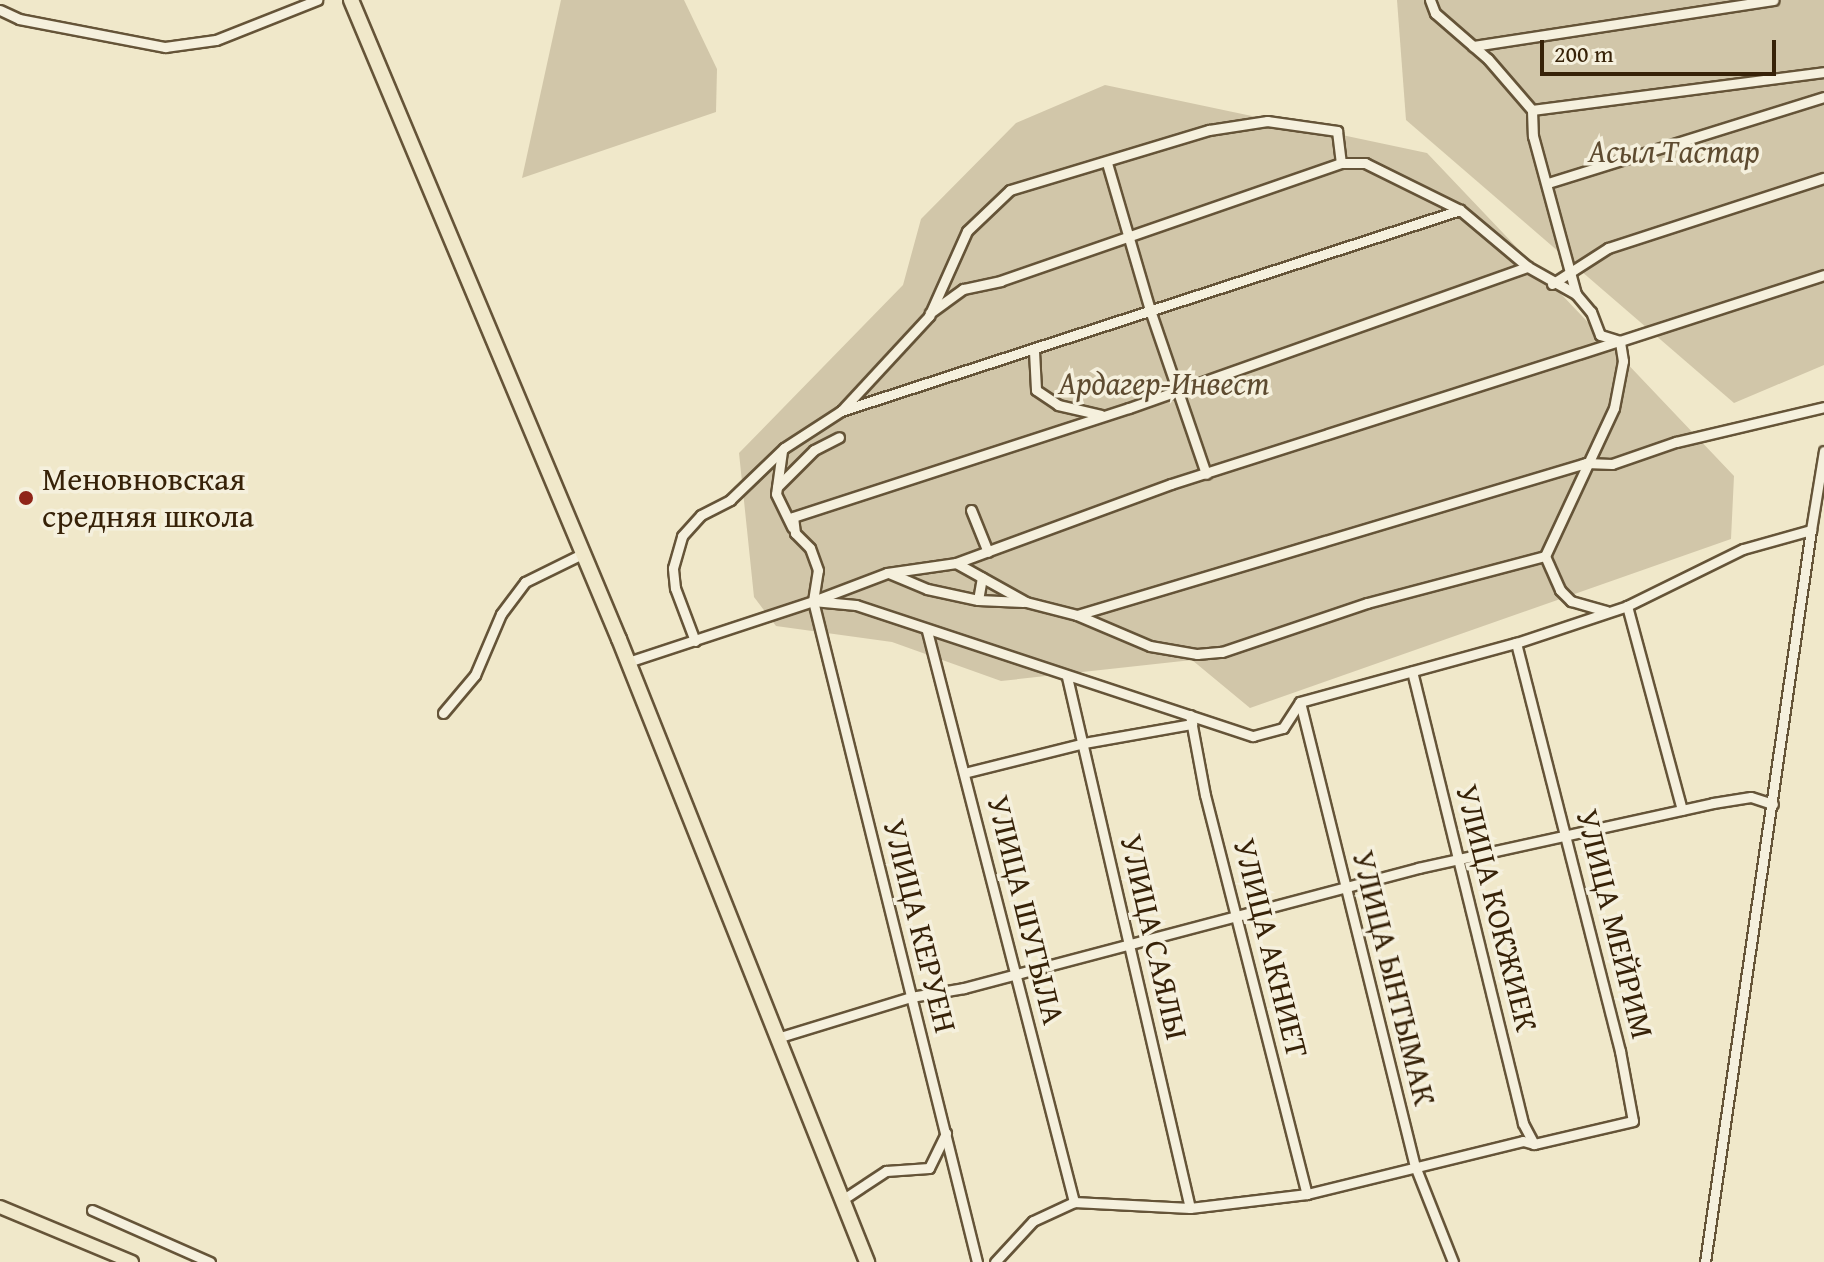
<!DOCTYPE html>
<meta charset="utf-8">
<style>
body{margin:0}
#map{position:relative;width:1824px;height:1262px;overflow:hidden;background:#f0e8ca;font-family:"Gentium Book Plus",serif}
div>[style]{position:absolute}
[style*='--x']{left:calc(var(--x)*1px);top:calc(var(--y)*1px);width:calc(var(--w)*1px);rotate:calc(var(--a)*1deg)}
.green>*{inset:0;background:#d1c6a9}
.roads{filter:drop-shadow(2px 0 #655438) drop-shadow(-2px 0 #655438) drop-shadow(0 2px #655438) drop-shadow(0 -2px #655438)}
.minor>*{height:9px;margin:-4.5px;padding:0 4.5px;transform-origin:4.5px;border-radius:4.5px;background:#f5f0dd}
.major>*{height:12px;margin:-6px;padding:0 6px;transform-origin:6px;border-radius:6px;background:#f0e8ca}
.highway>*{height:14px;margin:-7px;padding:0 7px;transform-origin:7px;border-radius:7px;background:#f0e8ca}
.dots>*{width:22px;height:22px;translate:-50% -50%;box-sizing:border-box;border:4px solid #f5f0dd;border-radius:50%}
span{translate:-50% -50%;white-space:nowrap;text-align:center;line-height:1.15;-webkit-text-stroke:7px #f5f0dd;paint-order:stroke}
.park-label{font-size:32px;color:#5e4b30;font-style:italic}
.poi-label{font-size:32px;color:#372208}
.left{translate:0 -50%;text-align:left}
.street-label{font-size:32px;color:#372208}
.scale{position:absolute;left:1540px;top:40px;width:236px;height:36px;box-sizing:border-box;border:4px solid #372208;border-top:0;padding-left:10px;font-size:24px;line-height:28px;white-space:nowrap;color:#372208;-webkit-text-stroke:6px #f5f0dd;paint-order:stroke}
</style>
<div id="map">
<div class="green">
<i style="clip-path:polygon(561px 0,684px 0,717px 69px,716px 112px,522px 178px)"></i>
<i style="clip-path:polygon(1397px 0,1824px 0,1824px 365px,1734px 403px,1406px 120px)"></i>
<i style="clip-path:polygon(1105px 85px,1427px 153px,1734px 476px,1731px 539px,1250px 708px,1192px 660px,1001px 681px,892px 642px,776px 626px,754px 597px,739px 453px,903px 285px,921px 219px,1016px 123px)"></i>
</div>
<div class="roads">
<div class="minor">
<i style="--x:1430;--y:0;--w:14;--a:69"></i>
<i style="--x:1435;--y:13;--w:70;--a:41"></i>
<i style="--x:1488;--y:59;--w:67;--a:49.2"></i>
<i style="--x:1532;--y:110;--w:294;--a:-7.4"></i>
<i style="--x:0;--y:10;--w:21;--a:25"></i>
<i style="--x:19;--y:19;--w:149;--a:10.9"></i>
<i style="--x:165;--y:47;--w:51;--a:-7.8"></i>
<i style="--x:216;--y:40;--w:109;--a:-21.6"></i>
<i style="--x:1473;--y:46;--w:304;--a:-8.7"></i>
<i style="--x:1532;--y:110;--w:26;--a:88"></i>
<i style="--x:1533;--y:136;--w:164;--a:74.8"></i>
<i style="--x:1107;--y:163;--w:156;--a:73.7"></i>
<i style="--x:1151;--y:313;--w:170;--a:71.1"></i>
<i style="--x:1548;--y:183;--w:289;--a:-17.3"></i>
<i style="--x:1552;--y:284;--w:67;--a:-32.7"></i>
<i style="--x:1608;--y:248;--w:227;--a:-18"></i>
<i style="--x:1034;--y:351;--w:39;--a:87"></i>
<i style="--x:1036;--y:390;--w:27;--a:34"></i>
<i style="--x:1058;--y:405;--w:44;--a:13.1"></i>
<i style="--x:843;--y:409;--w:127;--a:-47.2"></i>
<i style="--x:929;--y:316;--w:93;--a:-65.9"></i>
<i style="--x:967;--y:231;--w:59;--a:-43.6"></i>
<i style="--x:1010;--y:190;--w:208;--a:-16.8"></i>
<i style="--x:1209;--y:130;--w:59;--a:-8.8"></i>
<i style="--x:1267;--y:121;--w:71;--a:8.1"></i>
<i style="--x:1337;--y:131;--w:32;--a:83"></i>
<i style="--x:782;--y:451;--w:43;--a:97.9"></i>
<i style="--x:776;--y:494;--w:37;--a:64"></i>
<i style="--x:777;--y:487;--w:52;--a:-45"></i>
<i style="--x:814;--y:450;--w:28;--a:-27"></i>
<i style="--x:971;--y:510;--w:45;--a:68"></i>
<i style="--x:1545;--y:556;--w:163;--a:-65"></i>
<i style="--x:1614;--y:408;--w:48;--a:-79.2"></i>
<i style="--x:1623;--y:361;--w:20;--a:-99"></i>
<i style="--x:1620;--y:341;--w:214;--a:-17.9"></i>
<i style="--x:956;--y:563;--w:80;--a:29.1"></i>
<i style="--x:1026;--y:602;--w:53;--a:14.3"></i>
<i style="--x:1077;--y:615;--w:79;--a:23"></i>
<i style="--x:1150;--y:646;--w:48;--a:9.7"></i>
<i style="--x:1197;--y:654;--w:25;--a:-5"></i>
<i style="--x:1222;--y:652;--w:153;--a:-18.7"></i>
<i style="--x:1367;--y:603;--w:184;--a:-14.8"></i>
<i style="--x:1545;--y:556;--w:37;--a:66"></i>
<i style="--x:1560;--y:590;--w:16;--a:45"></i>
<i style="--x:1571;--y:601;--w:37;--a:16"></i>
<i style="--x:889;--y:573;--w:41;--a:22.8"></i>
<i style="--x:927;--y:589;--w:52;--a:12.2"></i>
<i style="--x:978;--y:600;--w:23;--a:-80"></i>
<i style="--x:816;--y:600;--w:76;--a:-20.8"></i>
<i style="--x:887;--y:573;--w:70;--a:-8.2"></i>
<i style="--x:956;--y:563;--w:229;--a:-20.2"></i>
<i style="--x:1171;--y:484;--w:471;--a:-17.7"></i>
<i style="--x:1620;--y:341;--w:21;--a:-163"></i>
<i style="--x:1600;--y:335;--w:25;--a:-111"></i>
<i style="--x:1591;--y:312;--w:23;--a:-130"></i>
<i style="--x:1576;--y:294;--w:55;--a:-150.6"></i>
<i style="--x:1528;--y:267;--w:89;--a:-140"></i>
<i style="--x:978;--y:600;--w:45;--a:2.5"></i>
<i style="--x:1627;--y:606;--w:211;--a:74.9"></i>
<i style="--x:1077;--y:615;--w:531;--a:-16.63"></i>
<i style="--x:1586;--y:463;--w:26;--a:2"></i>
<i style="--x:1612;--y:464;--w:68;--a:-19"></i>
<i style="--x:1676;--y:442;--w:152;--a:-13.3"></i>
<i style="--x:927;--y:631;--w:590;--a:75.56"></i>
<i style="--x:695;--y:641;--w:57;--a:-110.7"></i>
<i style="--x:675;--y:588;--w:20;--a:-96"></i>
<i style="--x:673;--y:568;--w:33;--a:-74"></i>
<i style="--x:682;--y:536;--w:28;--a:-48"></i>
<i style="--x:701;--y:515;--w:33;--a:-27"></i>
<i style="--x:730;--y:500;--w:75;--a:-43.9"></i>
<i style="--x:784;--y:448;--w:68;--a:-33"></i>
<i style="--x:841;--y:411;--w:651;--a:-17.99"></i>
<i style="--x:1460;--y:210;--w:106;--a:-153.7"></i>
<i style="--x:1365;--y:163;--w:24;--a:180"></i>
<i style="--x:1341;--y:163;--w:360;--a:160.9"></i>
<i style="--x:1001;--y:281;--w:39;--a:168"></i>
<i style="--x:963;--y:289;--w:41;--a:144"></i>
<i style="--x:1516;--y:643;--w:421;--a:75.7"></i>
<i style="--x:1620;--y:1051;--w:71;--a:79.5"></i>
<i style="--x:1633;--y:1121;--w:102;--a:166.9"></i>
<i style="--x:628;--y:662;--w:195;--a:-18.2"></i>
<i style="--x:813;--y:601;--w:43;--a:5.3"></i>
<i style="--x:856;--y:605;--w:418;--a:18.3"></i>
<i style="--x:1253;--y:736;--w:31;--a:-15"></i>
<i style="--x:1283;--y:728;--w:31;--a:-57"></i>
<i style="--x:1300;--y:702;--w:224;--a:-15.3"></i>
<i style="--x:1516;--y:643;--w:117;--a:-18.4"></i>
<i style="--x:1627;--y:606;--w:129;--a:-26.2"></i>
<i style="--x:1743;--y:549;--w:71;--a:-15.6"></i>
<i style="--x:1811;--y:530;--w:80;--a:-80.7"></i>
<i style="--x:1067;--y:677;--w:545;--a:76.96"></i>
<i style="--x:1300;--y:702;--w:478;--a:76.1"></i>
<i style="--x:1415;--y:1166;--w:103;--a:68.4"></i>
<i style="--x:443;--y:713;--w:50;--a:-49.9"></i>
<i style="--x:475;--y:675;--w:66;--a:-66.9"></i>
<i style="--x:501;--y:614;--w:40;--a:-53"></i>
<i style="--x:525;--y:582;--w:66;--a:-26.2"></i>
<i style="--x:1190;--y:715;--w:81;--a:79.4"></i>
<i style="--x:1205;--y:795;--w:412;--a:75.7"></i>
<i style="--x:964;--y:773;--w:124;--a:-14"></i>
<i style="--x:1084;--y:743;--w:110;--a:-10"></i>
<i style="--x:777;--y:1038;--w:140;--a:-17"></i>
<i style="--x:911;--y:997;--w:54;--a:-9.6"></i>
<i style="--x:964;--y:988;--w:470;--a:-14.8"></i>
<i style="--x:1418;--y:868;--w:302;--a:-12.4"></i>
<i style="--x:1713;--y:803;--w:38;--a:-9"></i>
<i style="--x:1751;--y:797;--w:23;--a:18"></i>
<i style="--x:842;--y:1200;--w:53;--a:-33.4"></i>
<i style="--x:886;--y:1171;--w:43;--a:-4"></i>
<i style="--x:929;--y:1168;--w:39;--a:-64"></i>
<i style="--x:92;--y:1210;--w:129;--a:23.8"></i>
<i style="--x:977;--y:1262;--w:681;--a:-103.93"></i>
<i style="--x:813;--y:601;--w:31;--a:-81"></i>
<i style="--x:818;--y:570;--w:23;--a:-110"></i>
<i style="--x:810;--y:548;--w:21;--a:-135"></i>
<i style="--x:795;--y:533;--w:16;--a:-97"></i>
<i style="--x:793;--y:517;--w:353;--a:-18"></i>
<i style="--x:1129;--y:408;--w:423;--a:-19.5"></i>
<i style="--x:995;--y:1262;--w:56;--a:-47.2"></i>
<i style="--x:1033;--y:1221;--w:45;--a:-24.9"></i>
<i style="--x:1074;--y:1202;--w:116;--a:3"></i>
<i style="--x:1190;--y:1208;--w:118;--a:-6.8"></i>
<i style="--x:1307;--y:1194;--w:222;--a:-13.8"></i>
<i style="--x:1523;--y:1141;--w:11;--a:15"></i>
<i style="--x:1534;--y:1144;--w:24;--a:-118"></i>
<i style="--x:1523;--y:1123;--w:465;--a:-103.8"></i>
<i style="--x:1705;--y:1262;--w:740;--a:-81.76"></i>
</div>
<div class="major">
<i style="--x:0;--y:1207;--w:143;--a:22.6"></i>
</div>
<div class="highway">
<i style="--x:351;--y:0;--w:693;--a:67.25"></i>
<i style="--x:619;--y:639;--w:671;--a:68.29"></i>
</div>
</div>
<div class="dots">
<i style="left:26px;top:498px;background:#8f2418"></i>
</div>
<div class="park-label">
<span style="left:1674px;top:151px">Асыл Тастар</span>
<span style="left:1164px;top:383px">Ардагер-Инвест</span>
</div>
<div class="poi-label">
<span class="left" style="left:42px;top:498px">Меновновская<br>средняя школа</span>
</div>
<div class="street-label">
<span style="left:1497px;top:908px;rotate:76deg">УЛИЦА КОКЖИЕК</span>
<span style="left:1026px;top:910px;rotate:76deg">УЛИЦА ШУГЫЛА</span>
<span style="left:1615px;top:924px;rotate:76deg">УЛИЦА МЕЙРИМ</span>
<span style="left:920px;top:926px;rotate:76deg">УЛИЦА КЕРУЕН</span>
<span style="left:1154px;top:937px;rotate:77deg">УЛИЦА САЯЛЫ</span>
<span style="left:1271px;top:948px;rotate:76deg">УЛИЦА АКНИЕТ</span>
<span style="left:1394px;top:978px;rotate:76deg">УЛИЦА ЫНТЫМАК</span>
</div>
<div class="scale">200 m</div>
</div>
